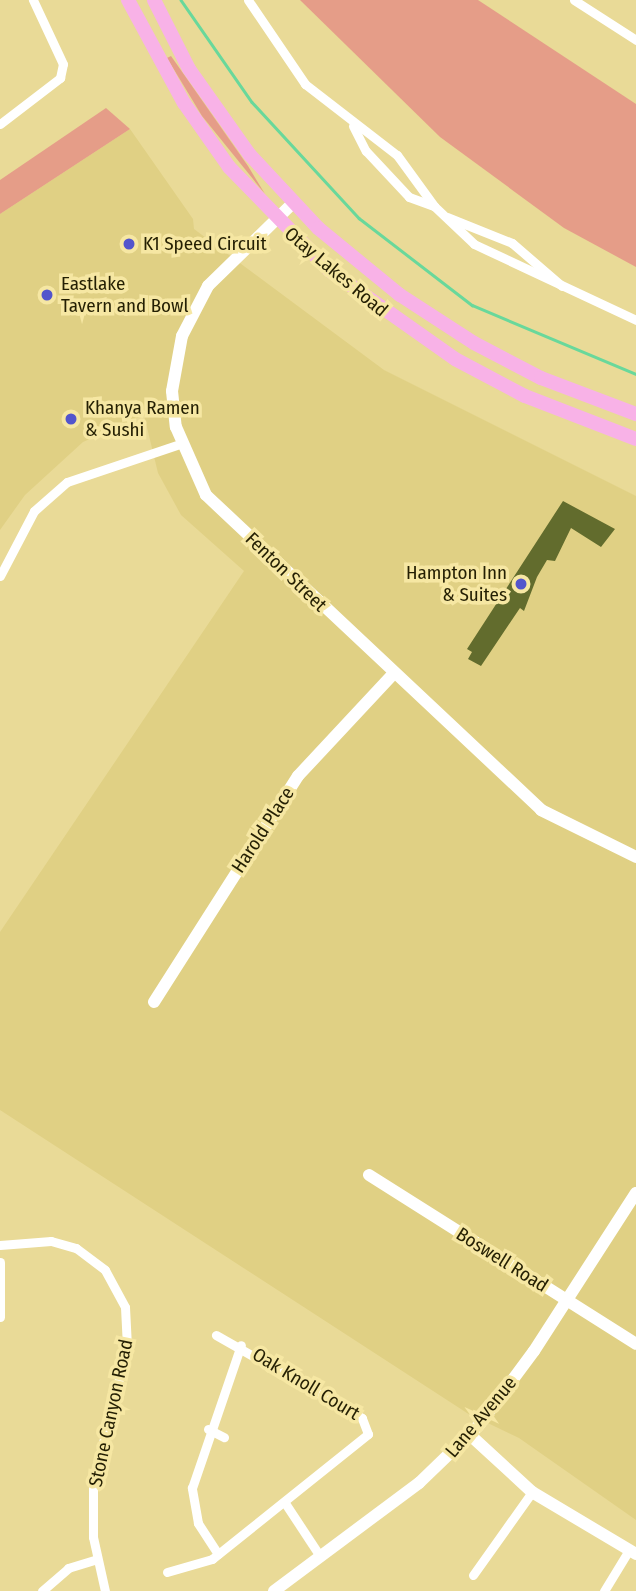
<!DOCTYPE html>
<style>
body{margin:0}
#map{position:relative;width:636px;height:1591px;overflow:hidden;background:#e9da97;font-family:"Fira Sans Condensed",sans-serif}
div>[style]{position:absolute}
[style*='--x']{left:calc(var(--x)*1px);top:calc(var(--y)*1px);width:calc(var(--w)*1px);rotate:calc(var(--a)*1deg)}
.built>*{inset:0;background:#e0d084}
.green>*{inset:0;background:#e59d88}
.stream>*{height:2.5px;margin:-1.25px;padding:0 1.25px;transform-origin:1.25px;border-radius:1.25px;background:#69d89b}
.building>*{inset:0;background:#626c2d}
.street>*{height:9px;margin:-4.5px;padding:0 4.5px;transform-origin:4.5px;border-radius:4.5px;background:#fff}
.secondary>*{height:12px;margin:-6px;padding:0 6px;transform-origin:6px;border-radius:6px;background:#fff}
.primary>*{height:14px;margin:-7px;padding:0 7px;transform-origin:7px;border-radius:7px;background:#f8b2e7}
.dots>*{width:19px;height:19px;translate:-50% -50%;box-sizing:border-box;border:4px solid #f6e7a3;border-radius:50%}
span{translate:-50% -50%;white-space:nowrap;text-align:center;line-height:1.15;-webkit-text-stroke:7px #f6e7a3;paint-order:stroke}
.poi-label{font-size:19px;color:#241f03}
.left{translate:0 -50%;text-align:left}
.right{translate:-100% -50%;text-align:right}
.street-label{font-size:19px;color:#241f03}
</style>
<div id="map">
<div class="built">
<i style="clip-path:polygon(130px 129px,193px 219px,194px 229px,384px 370px,636px 496px,636px 1520px,519px 1438px,467px 1413px,0 1110px,0 932px,244px 571px,181px 515px,158px 473px,144px 415px,83px 442px,25px 495px,0 530px,0 214px)"></i>
</div>
<div class="green">
<i style="clip-path:polygon(300px 0,478px 0,636px 104px,636px 267px,564px 228px,440px 137px)"></i>
<i style="clip-path:polygon(171px 56px,248px 166px,265px 194px,202px 116px,167px 58px)"></i>
<i style="clip-path:polygon(106px 108px,130px 129px,0 214px,0 180px)"></i>
</div>
<div class="stream">
<i style="--x:181;--y:0;--w:124;--a:55.2"></i>
<i style="--x:252;--y:102;--w:158;--a:47.3"></i>
<i style="--x:359;--y:218;--w:143;--a:37.6"></i>
<i style="--x:472;--y:305;--w:178;--a:22.8"></i>
</div>
<div class="building">
<i style="clip-path:polygon(563px 501px,615px 529px,601px 547px,571px 528px,555px 561px,547px 560px,537px 577px,524px 611px,520px 608px,481px 666px,468px 659px,472px 652px,467px 649px)"></i>
</div>
<div class="street">
<i style="--x:248;--y:0;--w:102;--a:55.8"></i>
<i style="--x:305;--y:84;--w:116;--a:37.7"></i>
<i style="--x:397;--y:155;--w:63;--a:54"></i>
<i style="--x:434;--y:206;--w:55;--a:43.5"></i>
<i style="--x:474;--y:244;--w:179;--a:25.1"></i>
<i style="--x:574;--y:0;--w:74;--a:32.8"></i>
<i style="--x:0;--y:124;--w:76;--a:-37.5"></i>
<i style="--x:60;--y:78;--w:14;--a:-78"></i>
<i style="--x:63;--y:64;--w:71;--a:-115.1"></i>
<i style="--x:353;--y:126;--w:28;--a:63"></i>
<i style="--x:366;--y:151;--w:63;--a:46.9"></i>
<i style="--x:409;--y:197;--w:27;--a:20"></i>
<i style="--x:447;--y:217;--w:70;--a:21.8"></i>
<i style="--x:512;--y:243;--w:66;--a:40.7"></i>
<i style="--x:0;--y:576;--w:73;--a:-62.4"></i>
<i style="--x:34;--y:511;--w:44;--a:-41.3"></i>
<i style="--x:67;--y:482;--w:119;--a:-18.6"></i>
<i style="--x:0;--y:1245;--w:51;--a:-4.5"></i>
<i style="--x:51;--y:1241;--w:26;--a:16"></i>
<i style="--x:76;--y:1248;--w:36;--a:37"></i>
<i style="--x:105;--y:1270;--w:42;--a:61.6"></i>
<i style="--x:125;--y:1307;--w:40;--a:87.1"></i>
<i style="--x:127;--y:1347;--w:139;--a:104.1"></i>
<i style="--x:93;--y:1482;--w:55;--a:90"></i>
<i style="--x:93;--y:1537;--w:55;--a:77.5"></i>
<i style="--x:0;--y:1262;--w:55;--a:90"></i>
<i style="--x:208;--y:1429;--w:18;--a:27"></i>
<i style="--x:285;--y:1503;--w:64;--a:56.6"></i>
<i style="--x:218;--y:1554;--w:37;--a:-123"></i>
<i style="--x:198;--y:1523;--w:36;--a:-100"></i>
<i style="--x:192;--y:1488;--w:151;--a:-71.1"></i>
<i style="--x:167;--y:1572;--w:47;--a:-16.1"></i>
<i style="--x:212;--y:1559;--w:200;--a:-38.7"></i>
<i style="--x:368;--y:1434;--w:17;--a:-111"></i>
<i style="--x:362;--y:1418;--w:168;--a:-150.4"></i>
<i style="--x:473;--y:1575;--w:102;--a:-54.6"></i>
<i style="--x:42;--y:1591;--w:35;--a:-41"></i>
<i style="--x:68;--y:1568;--w:30;--a:-17"></i>
<i style="--x:604;--y:1591;--w:48;--a:-58.6"></i>
</div>
<div class="secondary">
<i style="--x:294;--y:202;--w:120;--a:135.7"></i>
<i style="--x:208;--y:286;--w:56;--a:117.5"></i>
<i style="--x:182;--y:336;--w:56;--a:100.3"></i>
<i style="--x:172;--y:391;--w:36;--a:84"></i>
<i style="--x:176;--y:427;--w:74;--a:66.2"></i>
<i style="--x:206;--y:495;--w:460;--a:43.2"></i>
<i style="--x:541;--y:810;--w:106;--a:26.3"></i>
<i style="--x:154;--y:1002;--w:268;--a:-57.5"></i>
<i style="--x:298;--y:776;--w:139;--a:-47"></i>
<i style="--x:369;--y:1175;--w:316;--a:32.3"></i>
<i style="--x:469;--y:1434;--w:86;--a:42.6"></i>
<i style="--x:532;--y:1492;--w:121;--a:30.8"></i>
<i style="--x:274;--y:1591;--w:181;--a:-36.7"></i>
<i style="--x:419;--y:1483;--w:83;--a:-44"></i>
<i style="--x:479;--y:1425;--w:92;--a:-53.4"></i>
<i style="--x:534;--y:1351;--w:188;--a:-57.2"></i>
</div>
<div class="primary">
<i style="--x:128;--y:0;--w:117;--a:61.5"></i>
<i style="--x:184;--y:103;--w:78;--a:54.9"></i>
<i style="--x:229;--y:167;--w:144;--a:45.8"></i>
<i style="--x:329;--y:270;--w:154;--a:35.2"></i>
<i style="--x:455;--y:359;--w:79;--a:27.9"></i>
<i style="--x:525;--y:396;--w:119;--a:21.2"></i>
<i style="--x:154;--y:0;--w:77;--a:63.1"></i>
<i style="--x:189;--y:69;--w:105;--a:54.7"></i>
<i style="--x:250;--y:155;--w:100;--a:47"></i>
<i style="--x:318;--y:228;--w:106;--a:39.3"></i>
<i style="--x:400;--y:295;--w:88;--a:33"></i>
<i style="--x:474;--y:343;--w:76;--a:27.6"></i>
<i style="--x:541;--y:378;--w:102;--a:20.8"></i>
</div>
<div class="dots">
<i style="left:129px;top:244px;background:#5355cc"></i>
<i style="left:47px;top:295px;background:#5355cc"></i>
<i style="left:71px;top:419px;background:#5355cc"></i>
<i style="left:521px;top:584px;background:#5355cc"></i>
</div>
<div class="poi-label">
<span class="left" style="left:143px;top:244px">K1 Speed Circuit</span>
<span class="left" style="left:61px;top:295px">Eastlake<br>Tavern and Bowl</span>
<span class="left" style="left:85px;top:419px">Khanya Ramen<br>&amp; Sushi</span>
<span class="right" style="left:507px;top:584px">Hampton Inn<br>&amp; Suites</span>
</div>
<div class="street-label">
<span style="left:336px;top:272px;rotate:40deg">Otay Lakes Road</span>
<span style="left:286px;top:572px;rotate:44deg">Fenton Street</span>
<span style="left:263px;top:830px;rotate:-57deg">Harold Place</span>
<span style="left:502px;top:1260px;rotate:32deg">Boswell Road</span>
<span style="left:306px;top:1384px;rotate:31deg">Oak Knoll Court</span>
<span style="left:111px;top:1413px;rotate:-78deg">Stone Canyon Road</span>
<span style="left:481px;top:1417px;rotate:-50deg">Lane Avenue</span>
</div>
</div>
